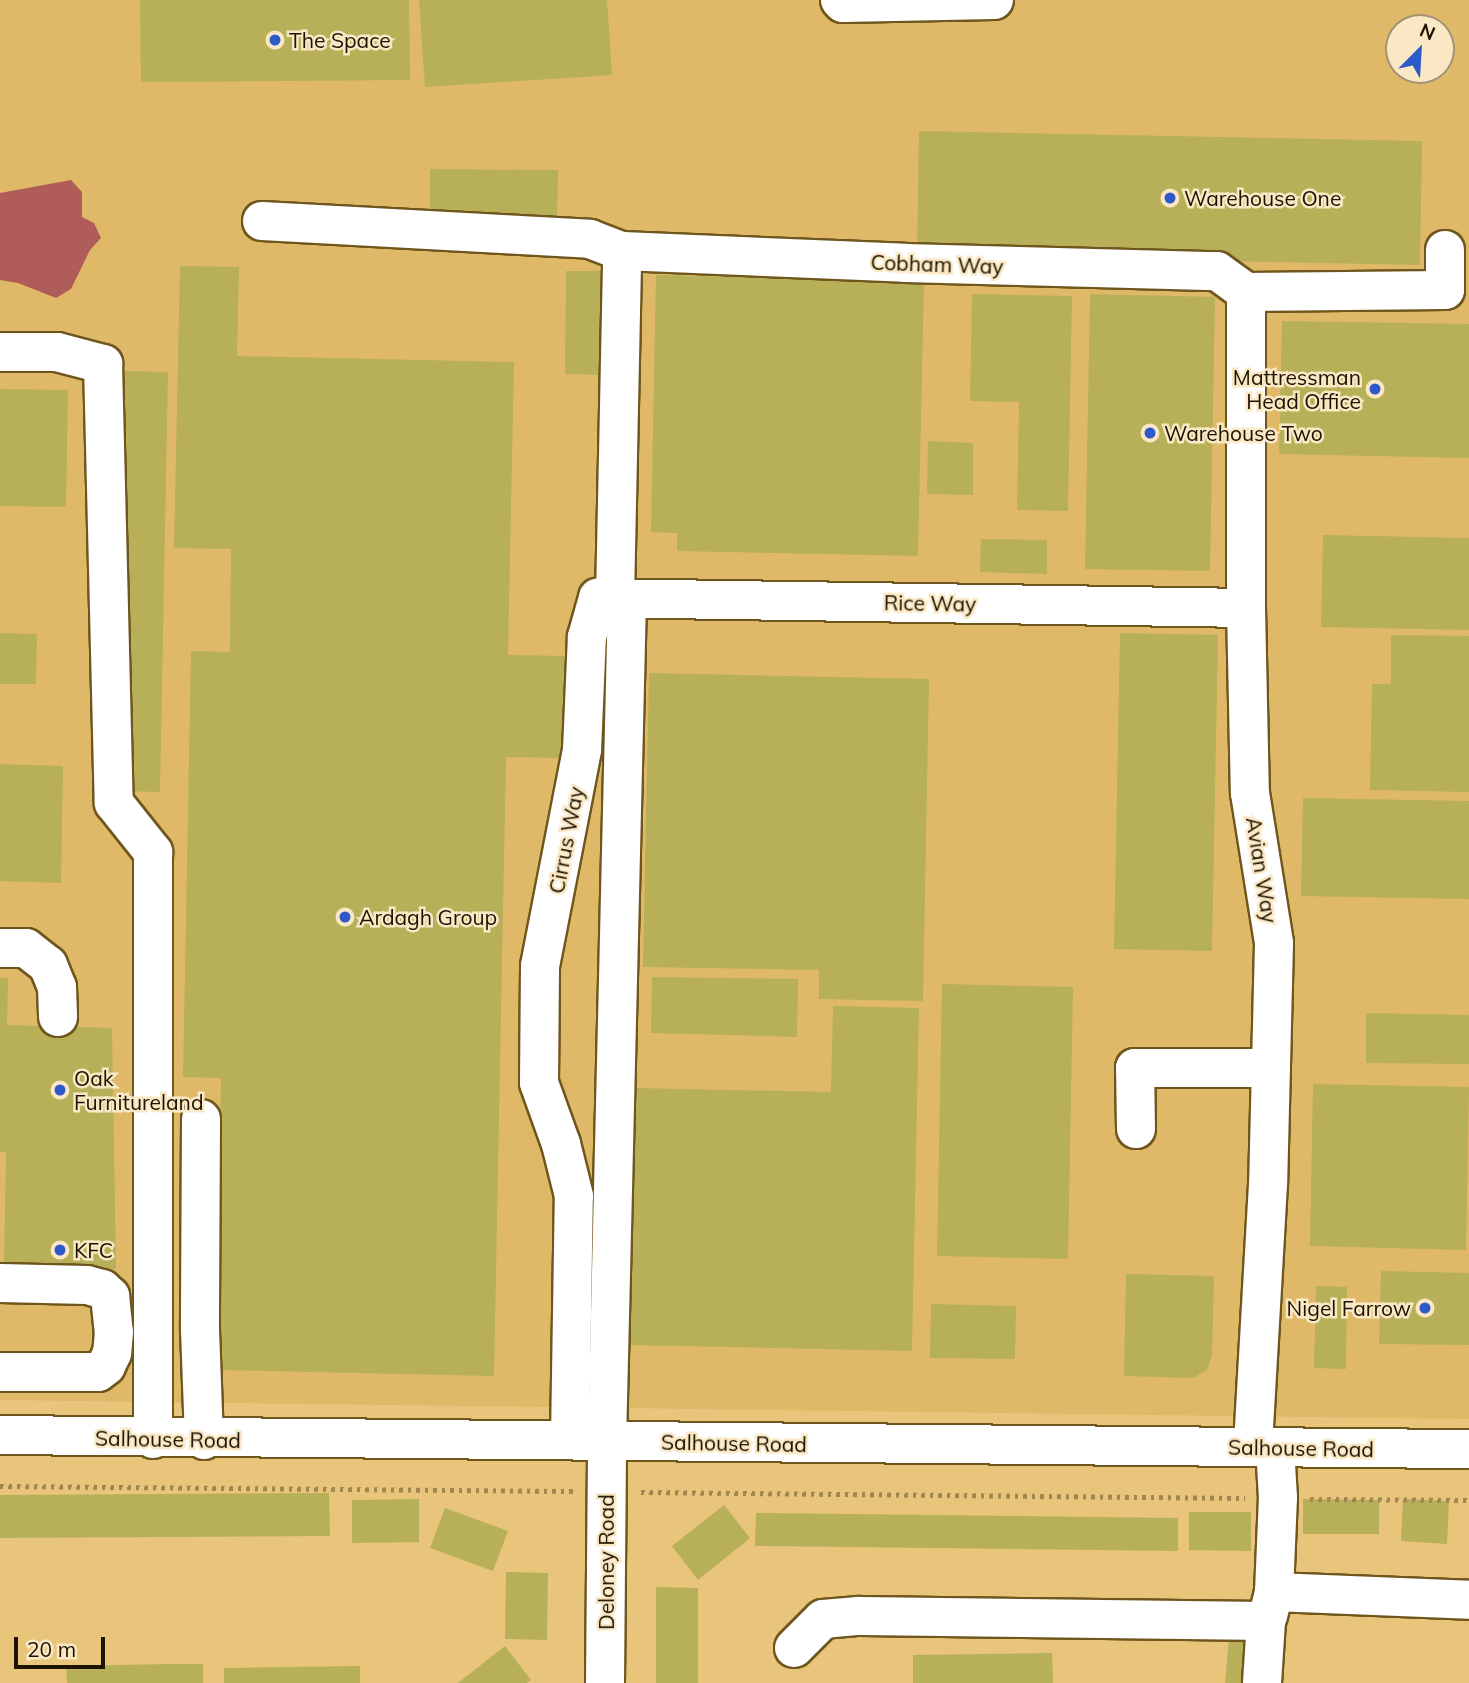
<!DOCTYPE html>
<style>
body{margin:0}
#map{position:relative;width:1469px;height:1683px;overflow:hidden;background:#e8c57b;font-family:Mulish,sans-serif}
div>[style]{position:absolute}
[style*='--x']{left:calc(var(--x)*1px);top:calc(var(--y)*1px);width:calc(var(--w)*1px);rotate:calc(var(--a)*1deg)}
.built>*{inset:0;background:#dfb967}
.water>*{inset:0;background:#b05c58}
.building>*{inset:0;background:#b7b059}
.path>*{height:4.5px;margin-top:-2.25px;transform-origin:0;background:repeating-linear-gradient(90deg,#a0864f 0 3.5px,transparent 0 8.5px)}
.roads{filter:drop-shadow(2px 0 #6f561d) drop-shadow(-2px 0 #6f561d) drop-shadow(0 2px #6f561d) drop-shadow(0 -2px #6f561d)}
.minor>*{height:38px;margin:-19px;padding:0 19px;transform-origin:19px;border-radius:19px;background:#fff}
.dots>*{width:19px;height:19px;translate:-50% -50%;box-sizing:border-box;border:4px solid #fae8c5;border-radius:50%}
span{translate:-50% -50%;white-space:nowrap;text-align:center;line-height:1.15;-webkit-text-stroke:5px #fae8c5;paint-order:stroke}
.poi-label{font-size:21px;color:#1e1300}
.left{translate:0 -50%;text-align:left}
.right{translate:-100% -50%;text-align:right}
.street-label{font-size:21px;color:#1e1300}
.north{position:absolute;left:1385px;top:14px;width:70px;height:70px;box-sizing:border-box;background:#fae8c5;border:2px solid #a29376;border-radius:50%;rotate:24deg;font-size:19px;font-weight:700;line-height:28px;text-align:center;color:#1e1300}
.north::after{content:'';display:block;margin:auto;width:24px;height:32px;background:#2e59c8;clip-path:polygon(50% 0,100% 100%,50% 72%,0 100%)}
.scale{position:absolute;left:14px;top:1637px;width:91px;height:32px;box-sizing:border-box;border:4px solid #1e1300;border-top:0;padding-left:9px;font-size:21px;line-height:24px;white-space:nowrap;color:#1e1300;-webkit-text-stroke:5px #fae8c5;paint-order:stroke}
</style>
<div id="map">
<div class="built">
<i style="clip-path:polygon(evenodd,0 0,1469px 0,1469px 1419px,0 1400px,0 0,1399px 28px,1441px 28px,1441px 70px,1399px 70px,1399px 28px)"></i>
</div>
<div class="water">
<i style="clip-path:polygon(71px 180px,82px 192px,82px 217px,94px 223px,101px 238px,90px 250px,71px 289px,56px 298px,18px 283px,0 280px,0 193px)"></i>
</div>
<div class="building">
<i style="clip-path:polygon(140px 0,409px 0,410px 80px,141px 82px)"></i>
<i style="clip-path:polygon(419px 0,607px 0,612px 75px,425px 87px)"></i>
<i style="clip-path:polygon(919px 131px,1422px 141px,1420px 265px,917px 255px)"></i>
<i style="clip-path:polygon(430px 169px,558px 170px,557px 219px,430px 218px)"></i>
<i style="clip-path:polygon(180px 266px,239px 267px,237px 356px,514px 362px,508px 655px,569px 656px,567px 758px,506px 757px,494px 1376px,216px 1370px,221px 1078px,183px 1077px,191px 651px,230px 652px,231px 549px,174px 548px)"></i>
<i style="clip-path:polygon(566px 271px,610px 271px,608px 375px,565px 374px)"></i>
<i style="clip-path:polygon(656px 275px,924px 281px,918px 556px,677px 551px,677px 533px,651px 532px)"></i>
<i style="clip-path:polygon(972px 294px,1072px 296px,1068px 511px,1017px 510px,1019px 402px,970px 401px)"></i>
<i style="clip-path:polygon(1090px 294px,1215px 297px,1210px 571px,1085px 569px)"></i>
<i style="clip-path:polygon(1282px 321px,1469px 324px,1469px 458px,1279px 454px)"></i>
<i style="clip-path:polygon(124px 371px,168px 372px,160px 792px,116px 791px)"></i>
<i style="clip-path:polygon(0 389px,68px 390px,66px 507px,0 506px)"></i>
<i style="clip-path:polygon(928px 441px,973px 443px,973px 495px,927px 494px)"></i>
<i style="clip-path:polygon(1323px 535px,1469px 538px,1469px 630px,1321px 627px)"></i>
<i style="clip-path:polygon(981px 539px,1047px 540px,1047px 574px,980px 572px)"></i>
<i style="clip-path:polygon(0 633px,37px 634px,36px 684px,0 684px)"></i>
<i style="clip-path:polygon(1120px 633px,1218px 635px,1212px 951px,1114px 949px)"></i>
<i style="clip-path:polygon(1391px 635px,1469px 636px,1469px 792px,1370px 790px,1372px 684px,1391px 684px)"></i>
<i style="clip-path:polygon(649px 673px,929px 679px,923px 1001px,819px 999px,819px 970px,643px 967px)"></i>
<i style="clip-path:polygon(0 764px,63px 766px,61px 883px,0 881px)"></i>
<i style="clip-path:polygon(1303px 798px,1469px 801px,1469px 899px,1301px 896px)"></i>
<i style="clip-path:polygon(652px 977px,798px 979px,797px 1037px,651px 1033px)"></i>
<i style="clip-path:polygon(0 978px,8px 978px,7px 1025px,112px 1028px,116px 1269px,4px 1265px,6px 1152px,0 1152px)"></i>
<i style="clip-path:polygon(942px 984px,1073px 987px,1068px 1259px,937px 1256px)"></i>
<i style="clip-path:polygon(833px 1006px,919px 1008px,912px 1351px,630px 1345px,635px 1088px,831px 1092px)"></i>
<i style="clip-path:polygon(1366px 1013px,1469px 1015px,1469px 1064px,1366px 1063px)"></i>
<i style="clip-path:polygon(1313px 1084px,1469px 1087px,1466px 1250px,1310px 1246px)"></i>
<i style="clip-path:polygon(1381px 1271px,1469px 1273px,1469px 1345px,1379px 1344px)"></i>
<i style="clip-path:polygon(1126px 1274px,1214px 1276px,1212px 1356px,1207px 1370px,1193px 1378px,1124px 1376px)"></i>
<i style="clip-path:polygon(1316px 1286px,1347px 1287px,1346px 1369px,1314px 1368px)"></i>
<i style="clip-path:polygon(931px 1304px,1016px 1306px,1015px 1359px,930px 1358px)"></i>
<i style="clip-path:polygon(329px 1493px,330px 1536px,0 1538px,0 1495px)"></i>
<i style="clip-path:polygon(419px 1499px,419px 1542px,352px 1543px,352px 1500px)"></i>
<i style="clip-path:polygon(1303px 1499px,1379px 1500px,1379px 1534px,1303px 1534px)"></i>
<i style="clip-path:polygon(1403px 1499px,1449px 1501px,1447px 1544px,1401px 1541px)"></i>
<i style="clip-path:polygon(724px 1505px,750px 1538px,698px 1580px,672px 1546px)"></i>
<i style="clip-path:polygon(445px 1508px,508px 1531px,493px 1571px,430px 1548px)"></i>
<i style="clip-path:polygon(1189px 1512px,1251px 1512px,1251px 1551px,1189px 1550px)"></i>
<i style="clip-path:polygon(756px 1513px,1178px 1518px,1178px 1551px,755px 1546px)"></i>
<i style="clip-path:polygon(506px 1572px,548px 1573px,547px 1640px,505px 1639px)"></i>
<i style="clip-path:polygon(656px 1587px,698px 1588px,698px 1683px,656px 1683px)"></i>
<i style="clip-path:polygon(1230px 1628px,1260px 1631px,1256px 1683px,1225px 1683px)"></i>
<i style="clip-path:polygon(505px 1646px,531px 1680px,527px 1683px,458px 1683px)"></i>
<i style="clip-path:polygon(1052px 1653px,1053px 1683px,913px 1683px,913px 1655px)"></i>
<i style="clip-path:polygon(168px 1664px,203px 1664px,203px 1683px,67px 1683px,66px 1666px)"></i>
<i style="clip-path:polygon(360px 1666px,360px 1683px,224px 1683px,224px 1668px)"></i>
</div>
<div class="path">
<i style="--x:0;--y:1486;--w:573;--a:0.5"></i>
<i style="--x:641;--y:1492;--w:604;--a:0.57"></i>
<i style="--x:1310;--y:1499;--w:159;--a:0.4"></i>
</div>
<div class="roads">
<div class="minor">
<i style="--x:840;--y:0;--w:4;--a:45"></i>
<i style="--x:843;--y:3;--w:151;--a:-1.1"></i>
<i style="--x:262;--y:221;--w:328;--a:3.1"></i>
<i style="--x:590;--y:239;--w:34;--a:21"></i>
<i style="--x:622;--y:251;--w:283;--a:2.4"></i>
<i style="--x:905;--y:263;--w:312;--a:1.5"></i>
<i style="--x:1217;--y:271;--w:36;--a:36"></i>
<i style="--x:1246;--y:292;--w:316;--a:90"></i>
<i style="--x:1246;--y:608;--w:185;--a:88.8"></i>
<i style="--x:1250;--y:793;--w:152;--a:80.9"></i>
<i style="--x:1274;--y:943;--w:241;--a:91.4"></i>
<i style="--x:1268;--y:1184;--w:263;--a:93.3"></i>
<i style="--x:1246;--y:292;--w:199;--a:-0.6"></i>
<i style="--x:1445;--y:290;--w:40;--a:-90"></i>
<i style="--x:0;--y:352;--w:57;--a:0"></i>
<i style="--x:57;--y:352;--w:48;--a:14.6"></i>
<i style="--x:103;--y:364;--w:439;--a:88.6"></i>
<i style="--x:114;--y:803;--w:63;--a:51.5"></i>
<i style="--x:153;--y:852;--w:587;--a:90"></i>
<i style="--x:615;--y:598;--w:347;--a:-88.8"></i>
<i style="--x:0;--y:948;--w:26;--a:0"></i>
<i style="--x:26;--y:948;--w:28;--a:38"></i>
<i style="--x:48;--y:965;--w:24;--a:68"></i>
<i style="--x:57;--y:987;--w:30;--a:88"></i>
<i style="--x:201;--y:1119;--w:211;--a:90.3"></i>
<i style="--x:200;--y:1330;--w:110;--a:87.9"></i>
<i style="--x:1136;--y:1129;--w:61;--a:-90.9"></i>
<i style="--x:1135;--y:1068;--w:136;--a:0"></i>
<i style="--x:0;--y:1283;--w:87;--a:1.3"></i>
<i style="--x:87;--y:1285;--w:16;--a:15"></i>
<i style="--x:102;--y:1289;--w:11;--a:41"></i>
<i style="--x:110;--y:1296;--w:36;--a:84"></i>
<i style="--x:114;--y:1332;--w:21;--a:95"></i>
<i style="--x:112;--y:1353;--w:14;--a:115"></i>
<i style="--x:106;--y:1366;--w:10;--a:143"></i>
<i style="--x:98;--y:1372;--w:98;--a:180"></i>
<i style="--x:0;--y:1435;--w:1469;--a:0.55"></i>
<i style="--x:570;--y:1440;--w:244;--a:-89.1"></i>
<i style="--x:574;--y:1196;--w:54;--a:-104"></i>
<i style="--x:561;--y:1144;--w:65;--a:-109.8"></i>
<i style="--x:539;--y:1083;--w:117;--a:-89.5"></i>
<i style="--x:540;--y:966;--w:220;--a:-79"></i>
<i style="--x:582;--y:750;--w:113;--a:-87.5"></i>
<i style="--x:587;--y:637;--w:41;--a:-74.2"></i>
<i style="--x:598;--y:598;--w:648;--a:0.88"></i>
<i style="--x:1274;--y:1592;--w:195;--a:2.3"></i>
<i style="--x:1268;--y:1616;--w:25;--a:-76"></i>
<i style="--x:1274;--y:1592;--w:94;--a:-87.6"></i>
<i style="--x:1278;--y:1498;--w:50;--a:-93.4"></i>
<i style="--x:794;--y:1648;--w:41;--a:-45"></i>
<i style="--x:823;--y:1619;--w:36;--a:-5"></i>
<i style="--x:859;--y:1616;--w:407;--a:0.7"></i>
<i style="--x:1266;--y:1621;--w:62;--a:93.7"></i>
<i style="--x:605;--y:1683;--w:241;--a:-89.5"></i>
<i style="--x:607;--y:1442;--w:843;--a:-88.64"></i>
</div>
</div>
<div class="dots">
<i style="left:275px;top:40px;background:#2e59c8"></i>
<i style="left:1170px;top:198px;background:#2e59c8"></i>
<i style="left:1375px;top:389px;background:#2e59c8"></i>
<i style="left:1150px;top:433px;background:#2e59c8"></i>
<i style="left:345px;top:917px;background:#2e59c8"></i>
<i style="left:60px;top:1090px;background:#2e59c8"></i>
<i style="left:60px;top:1250px;background:#2e59c8"></i>
<i style="left:1425px;top:1308px;background:#2e59c8"></i>
</div>
<div class="poi-label">
<span class="left" style="left:289px;top:40px">The Space</span>
<span class="left" style="left:1184px;top:198px">Warehouse One</span>
<span class="right" style="left:1361px;top:389px">Mattressman<br>Head Office</span>
<span class="left" style="left:1164px;top:433px">Warehouse Two</span>
<span class="left" style="left:359px;top:917px">Ardagh Group</span>
<span class="left" style="left:74px;top:1090px">Oak<br>Furnitureland</span>
<span class="left" style="left:74px;top:1250px">KFC</span>
<span class="right" style="left:1411px;top:1308px">Nigel Farrow</span>
</div>
<div class="street-label">
<span style="left:937px;top:264px;rotate:2deg">Cobham Way</span>
<span style="left:930px;top:603px;rotate:1deg">Rice Way</span>
<span style="left:566px;top:840px;rotate:-79deg">Cirrus Way</span>
<span style="left:1262px;top:870px;rotate:81deg">Avian Way</span>
<span style="left:168px;top:1439px;rotate:1deg">Salhouse Road</span>
<span style="left:734px;top:1443px;rotate:1deg">Salhouse Road</span>
<span style="left:1301px;top:1448px;rotate:1deg">Salhouse Road</span>
<span style="left:606px;top:1562px;rotate:-90deg">Deloney Road</span>
</div>
<div class="north">N</div>
<div class="scale">20 m</div>
</div>
